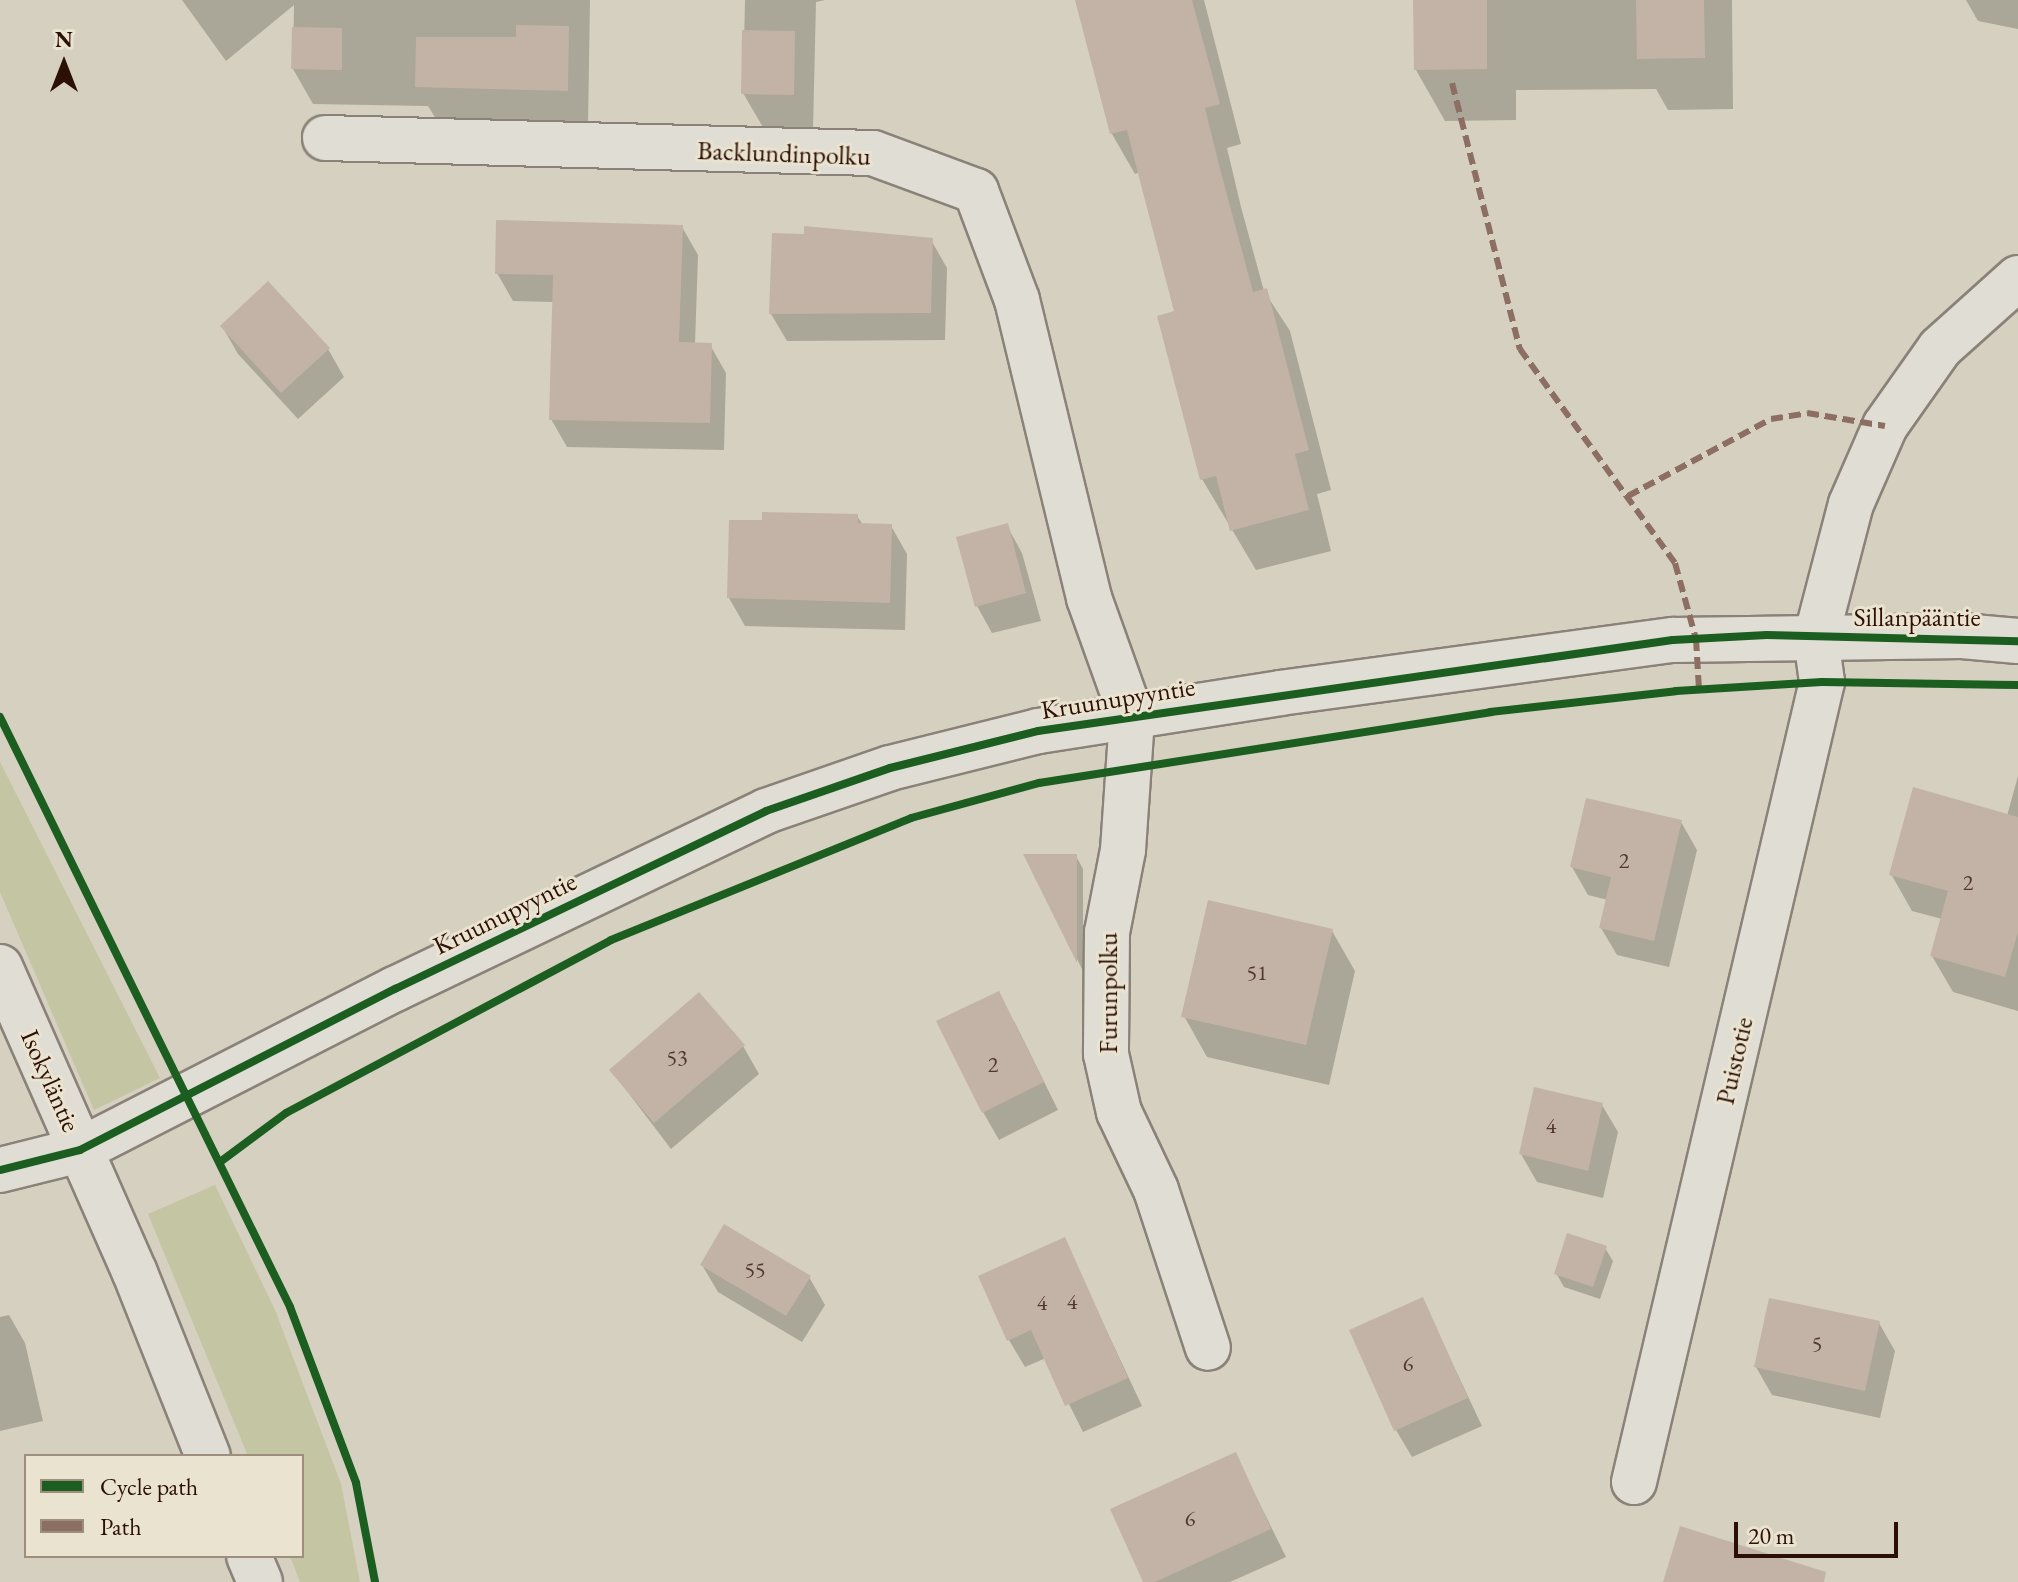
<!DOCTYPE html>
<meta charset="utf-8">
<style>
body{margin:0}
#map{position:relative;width:2018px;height:1582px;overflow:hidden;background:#d5d0bf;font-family:"EB Garamond",serif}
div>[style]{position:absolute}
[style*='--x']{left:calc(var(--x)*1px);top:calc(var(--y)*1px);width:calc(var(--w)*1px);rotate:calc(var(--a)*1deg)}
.green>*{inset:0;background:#c3c5a3}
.shadow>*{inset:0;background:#0003}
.building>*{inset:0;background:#c3b3a7}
.roads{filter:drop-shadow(2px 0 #8a8278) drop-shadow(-2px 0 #8a8278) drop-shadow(0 2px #8a8278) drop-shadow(0 -2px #8a8278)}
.street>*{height:44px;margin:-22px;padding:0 22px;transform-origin:22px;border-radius:22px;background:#dfddd4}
.secondary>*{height:44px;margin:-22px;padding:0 22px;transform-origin:22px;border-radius:22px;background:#dfddd4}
.quiet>*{height:6px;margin-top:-3px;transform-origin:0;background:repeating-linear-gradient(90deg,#8d6e63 0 12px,transparent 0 18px)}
.cycleway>*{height:8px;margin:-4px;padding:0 4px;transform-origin:4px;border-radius:4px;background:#1b5e20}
span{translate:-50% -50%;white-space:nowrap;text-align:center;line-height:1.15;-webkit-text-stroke:6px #eae3cf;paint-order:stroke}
.number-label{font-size:22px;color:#52382e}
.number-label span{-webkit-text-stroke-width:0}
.street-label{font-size:26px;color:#2c0f05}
.legend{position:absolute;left:24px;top:1454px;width:280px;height:104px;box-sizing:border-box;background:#eae3cf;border:2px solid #9e8e7e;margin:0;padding:10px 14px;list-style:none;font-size:24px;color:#2c0f05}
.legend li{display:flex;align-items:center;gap:16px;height:40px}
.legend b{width:40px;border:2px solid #9e8e7e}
.north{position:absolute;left:24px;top:24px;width:80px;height:80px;-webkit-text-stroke:6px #eae3cf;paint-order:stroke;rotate:0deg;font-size:22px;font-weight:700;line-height:32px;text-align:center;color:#2c0f05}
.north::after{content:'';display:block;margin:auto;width:28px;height:36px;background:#2c0f05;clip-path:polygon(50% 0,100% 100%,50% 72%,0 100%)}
.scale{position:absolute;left:1734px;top:1522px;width:164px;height:36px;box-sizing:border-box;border:4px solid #2c0f05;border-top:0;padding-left:10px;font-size:24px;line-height:28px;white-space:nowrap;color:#2c0f05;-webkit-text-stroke:6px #eae3cf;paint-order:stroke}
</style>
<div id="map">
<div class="green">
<i style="clip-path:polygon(0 762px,160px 1078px,94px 1110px,0 892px)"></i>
<i style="clip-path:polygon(215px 1185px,275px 1310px,341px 1484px,360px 1582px,300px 1582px,290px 1556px,302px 1556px,302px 1456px,248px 1456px,148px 1214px)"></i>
</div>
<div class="shadow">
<i style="clip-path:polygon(182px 0,590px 0,588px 126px,438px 122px,428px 106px,313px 104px,293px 69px,294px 5px,226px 61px)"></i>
<i style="clip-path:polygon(745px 0,825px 0,816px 2px,813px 130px,764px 129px,743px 93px)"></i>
<i style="clip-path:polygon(1077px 0,1204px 0,1241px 144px,1227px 148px,1241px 207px,1264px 291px,1290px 331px,1331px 490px,1317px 494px,1331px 551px,1256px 570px,1202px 479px,1176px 313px,1140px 172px,1135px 174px,1112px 134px)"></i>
<i style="clip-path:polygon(1415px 0,1732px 0,1733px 109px,1668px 110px,1656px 89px,1516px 90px,1516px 120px,1445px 121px,1416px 70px)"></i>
<i style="clip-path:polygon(1966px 0,2018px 0,2018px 29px,1978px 21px)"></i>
<i style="clip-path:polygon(682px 227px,698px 255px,695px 344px,710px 345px,726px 373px,724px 450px,567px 447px,551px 419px,554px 302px,513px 301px,497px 273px)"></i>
<i style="clip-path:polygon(931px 240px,947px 268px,945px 340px,787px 341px,771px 314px)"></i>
<i style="clip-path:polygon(222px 326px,328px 349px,344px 377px,298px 419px,238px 354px)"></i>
<i style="clip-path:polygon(857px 516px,863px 525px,891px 526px,907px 554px,905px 630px,745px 626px,729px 598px)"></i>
<i style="clip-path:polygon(1007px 526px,1022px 553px,1041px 621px,992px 633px,977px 606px)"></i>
<i style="clip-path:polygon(2018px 776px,2018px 1011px,1953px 992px,1932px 956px,1942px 919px,1912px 911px,1891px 874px,2007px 816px)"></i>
<i style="clip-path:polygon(1681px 822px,1697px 850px,1669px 967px,1617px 955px,1601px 928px,1608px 900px,1588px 895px,1572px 867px)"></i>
<i style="clip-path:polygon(1026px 856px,1076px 856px,1083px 869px,1083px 971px)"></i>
<i style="clip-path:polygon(1332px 931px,1355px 971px,1329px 1085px,1207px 1057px,1184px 1016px)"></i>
<i style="clip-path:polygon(1014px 1021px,1058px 1110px,999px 1140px,983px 1112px)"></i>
<i style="clip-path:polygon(743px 1046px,759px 1074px,671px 1149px,611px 1070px)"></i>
<i style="clip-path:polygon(1602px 1105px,1618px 1132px,1603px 1198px,1537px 1182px,1521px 1154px)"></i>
<i style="clip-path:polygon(1064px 1240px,1142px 1406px,1083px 1432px,1046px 1358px,1025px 1367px,1009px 1340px)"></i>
<i style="clip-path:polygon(1605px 1248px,1613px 1261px,1600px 1299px,1564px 1287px,1556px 1273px)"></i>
<i style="clip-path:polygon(702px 1265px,809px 1277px,825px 1305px,802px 1342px,718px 1292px)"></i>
<i style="clip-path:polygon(1422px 1299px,1482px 1426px,1412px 1457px,1396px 1430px)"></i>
<i style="clip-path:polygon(9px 1315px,25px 1343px,43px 1421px,0 1431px,0 1317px)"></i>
<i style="clip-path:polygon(1879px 1323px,1895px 1351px,1880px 1418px,1772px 1395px,1756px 1367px)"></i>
<i style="clip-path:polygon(1235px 1454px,1286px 1557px,1230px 1582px,1145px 1582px)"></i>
</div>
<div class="building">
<i style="clip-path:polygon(1075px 0,1192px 0,1220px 104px,1205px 108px,1219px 165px,1253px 292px,1267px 288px,1309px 450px,1295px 454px,1309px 510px,1230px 531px,1216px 476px,1200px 480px,1157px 316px,1174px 311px,1141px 185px,1127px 130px,1110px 134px)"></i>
<i style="clip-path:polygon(1413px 0,1487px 0,1487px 69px,1414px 70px)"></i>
<i style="clip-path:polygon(1636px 0,1704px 0,1705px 58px,1637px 59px)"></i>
<i style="clip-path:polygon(516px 25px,569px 26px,568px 91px,415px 87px,416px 37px,516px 37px)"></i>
<i style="clip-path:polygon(292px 27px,342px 28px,342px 70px,291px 69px)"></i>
<i style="clip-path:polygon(742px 30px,795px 31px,794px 95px,741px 94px)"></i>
<i style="clip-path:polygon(496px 220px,683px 225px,679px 342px,712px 343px,710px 423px,549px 420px,553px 275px,495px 274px)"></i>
<i style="clip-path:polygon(804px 226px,933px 238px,931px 313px,769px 314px,772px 233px,804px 234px)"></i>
<i style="clip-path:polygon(268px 281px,330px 348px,281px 393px,220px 326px)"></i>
<i style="clip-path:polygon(762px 512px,858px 514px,858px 523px,892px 524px,890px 603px,727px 598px,729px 520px,762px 520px)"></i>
<i style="clip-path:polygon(1008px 523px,1026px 593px,975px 607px,956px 537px)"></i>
<i style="clip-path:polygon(1913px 787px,2018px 817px,2018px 932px,2005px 977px,1930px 956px,1948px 891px,1889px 875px)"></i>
<i style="clip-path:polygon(1586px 798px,1682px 820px,1654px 941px,1599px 928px,1611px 877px,1570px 867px)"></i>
<i style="clip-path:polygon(1023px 854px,1077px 854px,1077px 963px)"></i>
<i style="clip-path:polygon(1208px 900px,1333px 929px,1306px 1045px,1181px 1017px)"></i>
<i style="clip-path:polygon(999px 991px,1044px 1082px,982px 1113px,936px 1021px)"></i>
<i style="clip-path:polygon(699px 992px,745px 1045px,654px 1123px,609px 1070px)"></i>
<i style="clip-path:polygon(1534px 1087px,1603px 1103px,1588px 1171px,1519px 1154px)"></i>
<i style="clip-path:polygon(724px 1224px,811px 1276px,786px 1316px,700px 1265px)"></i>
<i style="clip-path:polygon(1567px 1233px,1607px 1246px,1593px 1287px,1554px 1274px)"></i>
<i style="clip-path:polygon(1065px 1237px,1128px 1378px,1065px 1406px,1031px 1330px,1007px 1341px,978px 1276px)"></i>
<i style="clip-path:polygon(1423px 1297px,1468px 1398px,1394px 1431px,1349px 1330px)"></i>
<i style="clip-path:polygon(1769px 1298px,1880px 1321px,1865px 1391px,1754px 1367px)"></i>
<i style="clip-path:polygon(1236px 1452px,1271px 1529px,1155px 1582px,1143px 1582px,1110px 1509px)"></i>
<i style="clip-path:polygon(1680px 1526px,1826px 1572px,1824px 1582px,1663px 1582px)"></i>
</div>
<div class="roads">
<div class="street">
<i style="--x:325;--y:138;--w:548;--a:1.57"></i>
<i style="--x:873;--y:153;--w:110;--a:20.3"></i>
<i style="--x:976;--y:191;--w:116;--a:69.4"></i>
<i style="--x:1017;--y:300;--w:307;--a:76.4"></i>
<i style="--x:1089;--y:598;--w:127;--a:70.3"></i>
<i style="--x:1132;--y:718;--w:132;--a:93.9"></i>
<i style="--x:1123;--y:850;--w:84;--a:101"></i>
<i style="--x:1107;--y:932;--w:122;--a:90.5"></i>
<i style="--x:1106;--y:1054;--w:59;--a:77.4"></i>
<i style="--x:1119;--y:1112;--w:86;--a:64.6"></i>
<i style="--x:1156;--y:1190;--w:166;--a:71.8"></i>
<i style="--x:0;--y:1170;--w:82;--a:-14"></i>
<i style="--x:1634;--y:1482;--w:822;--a:-76.78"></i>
<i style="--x:1822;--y:682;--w:44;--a:-97.8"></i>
<i style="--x:1816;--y:638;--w:146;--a:-0.8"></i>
<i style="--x:1962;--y:636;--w:56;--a:5.1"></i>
</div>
<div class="secondary">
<i style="--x:0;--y:967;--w:334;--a:66.2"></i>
<i style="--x:135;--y:1273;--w:197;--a:68.3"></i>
<i style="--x:80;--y:1150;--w:354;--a:-27.1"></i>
<i style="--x:395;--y:989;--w:411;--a:-25.6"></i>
<i style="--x:766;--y:811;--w:131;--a:-19.1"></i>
<i style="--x:890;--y:768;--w:153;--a:-14"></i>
<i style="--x:1038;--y:731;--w:245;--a:-8.9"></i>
<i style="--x:1280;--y:693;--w:397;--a:-7.7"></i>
<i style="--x:1673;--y:640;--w:143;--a:-0.8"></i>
<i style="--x:1816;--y:638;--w:138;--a:-75.4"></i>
<i style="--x:1851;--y:504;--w:85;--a:-66.4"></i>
<i style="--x:1885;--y:426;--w:95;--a:-54.8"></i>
<i style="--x:1940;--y:348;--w:105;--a:-41.9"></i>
<i style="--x:249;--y:1556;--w:28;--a:67"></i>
</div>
</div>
<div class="quiet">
<i style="--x:1452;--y:83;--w:275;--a:75.7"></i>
<i style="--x:1520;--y:349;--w:264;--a:54.1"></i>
<i style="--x:1675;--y:563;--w:79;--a:74.6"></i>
<i style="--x:1696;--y:639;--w:50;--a:86.6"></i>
<i style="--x:1628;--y:496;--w:162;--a:-28.3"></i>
<i style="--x:1771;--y:419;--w:36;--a:-9"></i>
<i style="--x:1807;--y:413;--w:79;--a:9.5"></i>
</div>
<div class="cycleway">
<i style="--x:0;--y:717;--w:657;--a:63.82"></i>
<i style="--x:290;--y:1307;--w:188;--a:69.4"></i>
<i style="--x:356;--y:1483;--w:101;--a:79.1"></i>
<i style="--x:220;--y:1162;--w:82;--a:-36.6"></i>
<i style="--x:286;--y:1113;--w:368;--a:-28"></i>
<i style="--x:611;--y:940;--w:324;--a:-22.1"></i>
<i style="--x:911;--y:818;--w:133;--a:-15.3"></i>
<i style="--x:1039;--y:783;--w:457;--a:-8.9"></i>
<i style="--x:1490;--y:712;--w:187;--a:-6.4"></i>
<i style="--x:1676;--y:691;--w:146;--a:-3.5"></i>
<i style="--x:1822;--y:682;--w:196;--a:0.9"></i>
<i style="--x:0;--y:1170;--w:82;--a:-14"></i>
<i style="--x:80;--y:1150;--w:354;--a:-27.1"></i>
<i style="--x:395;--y:989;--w:411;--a:-25.6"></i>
<i style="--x:766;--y:811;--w:131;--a:-19.1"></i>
<i style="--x:890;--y:768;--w:153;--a:-14"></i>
<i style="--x:1038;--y:731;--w:641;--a:-8.16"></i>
<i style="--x:1673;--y:640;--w:94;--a:-3"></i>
<i style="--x:1767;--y:635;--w:251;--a:1.4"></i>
</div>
<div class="number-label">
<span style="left:1624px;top:861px">2</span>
<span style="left:1968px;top:883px">2</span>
<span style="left:1257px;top:973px">51</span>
<span style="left:677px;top:1058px">53</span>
<span style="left:993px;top:1065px">2</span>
<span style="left:1551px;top:1126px">4</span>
<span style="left:755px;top:1270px">55</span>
<span style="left:1072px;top:1302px">4</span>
<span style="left:1042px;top:1303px">4</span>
<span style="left:1817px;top:1344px">5</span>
<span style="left:1408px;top:1364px">6</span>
<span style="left:1190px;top:1519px">6</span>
</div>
<div class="street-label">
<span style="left:784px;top:154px;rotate:2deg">Backlundinpolku</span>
<span style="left:1917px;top:618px">Sillanpääntie</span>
<span style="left:1118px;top:699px;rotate:-9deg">Kruunupyyntie</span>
<span style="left:505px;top:914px;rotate:-26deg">Kruunupyyntie</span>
<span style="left:1109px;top:993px;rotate:-90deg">Furunpolku</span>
<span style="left:1735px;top:1061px;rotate:-77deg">Puistotie</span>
<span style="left:50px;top:1081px;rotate:66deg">Isokyläntie</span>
</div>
<ul class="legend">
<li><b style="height:10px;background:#1b5e20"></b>Cycle path</li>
<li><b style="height:10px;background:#8d6e63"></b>Path</li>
</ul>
<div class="north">N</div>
<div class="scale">20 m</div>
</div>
